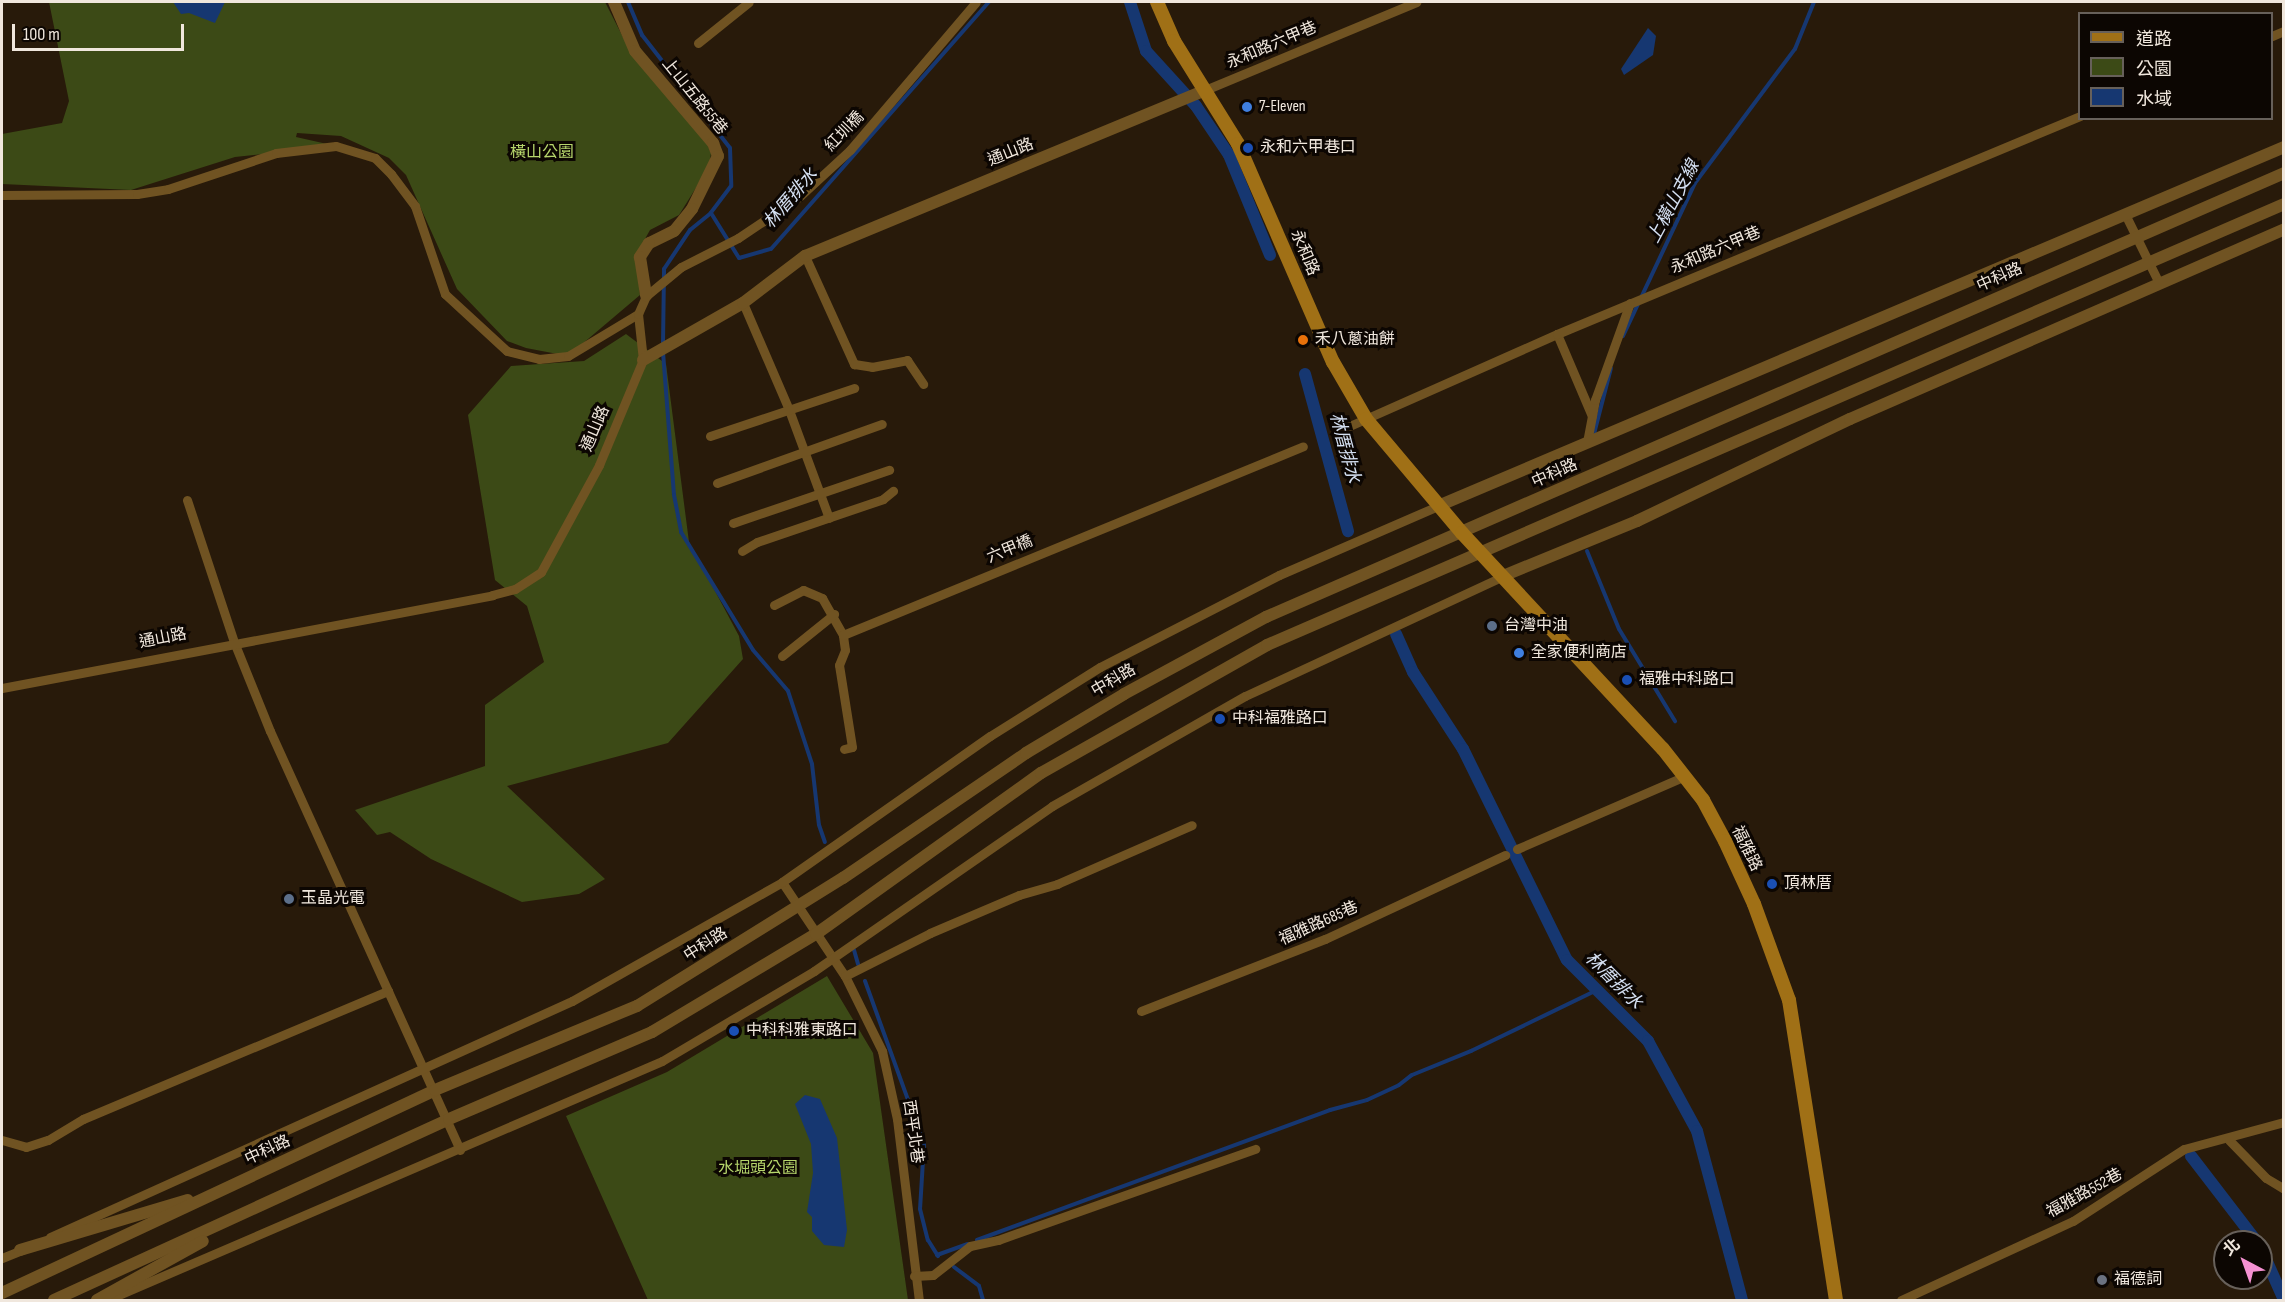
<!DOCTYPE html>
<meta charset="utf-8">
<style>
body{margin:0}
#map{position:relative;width:2285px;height:1302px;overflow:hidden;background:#281a0a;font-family:"Sofia Sans Condensed","Noto Sans TC",sans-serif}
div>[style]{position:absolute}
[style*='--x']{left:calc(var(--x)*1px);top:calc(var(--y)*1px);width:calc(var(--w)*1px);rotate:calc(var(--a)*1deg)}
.green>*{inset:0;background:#3c4a16}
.water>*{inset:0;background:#163771}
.stream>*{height:4px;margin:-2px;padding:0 2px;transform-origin:2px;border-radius:2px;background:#163771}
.canal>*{height:12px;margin:-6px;padding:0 6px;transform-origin:6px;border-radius:6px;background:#163771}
.minor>*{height:9px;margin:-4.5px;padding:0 4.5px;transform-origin:4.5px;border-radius:4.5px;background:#705322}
.tertiary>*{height:12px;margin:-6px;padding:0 6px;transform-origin:6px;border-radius:6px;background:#705322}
.secondary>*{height:14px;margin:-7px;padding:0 7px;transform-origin:7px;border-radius:7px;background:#a07016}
.dots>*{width:16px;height:16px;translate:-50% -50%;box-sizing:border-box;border:3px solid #0c0602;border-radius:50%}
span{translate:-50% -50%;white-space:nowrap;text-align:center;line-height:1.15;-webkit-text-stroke:6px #0c0602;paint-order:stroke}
.street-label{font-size:16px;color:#f0e7dd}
.poi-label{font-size:16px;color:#f0e7dd}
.left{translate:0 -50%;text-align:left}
.park-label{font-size:16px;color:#b6d56b}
.water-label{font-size:18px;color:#d5e0f2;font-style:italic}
.frame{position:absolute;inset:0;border:3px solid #f0e7dd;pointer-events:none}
.legend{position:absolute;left:2078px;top:12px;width:195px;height:108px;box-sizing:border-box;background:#0c0602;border:2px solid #67605a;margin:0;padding:8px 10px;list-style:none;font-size:18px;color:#f0e7dd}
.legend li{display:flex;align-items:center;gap:12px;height:30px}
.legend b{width:30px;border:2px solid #67605a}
.north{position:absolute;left:2213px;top:1230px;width:60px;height:60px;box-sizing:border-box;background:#0c0602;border:2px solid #67605a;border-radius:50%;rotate:319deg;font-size:16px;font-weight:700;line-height:24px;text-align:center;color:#f0e7dd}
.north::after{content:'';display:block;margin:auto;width:21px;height:27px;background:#f591d2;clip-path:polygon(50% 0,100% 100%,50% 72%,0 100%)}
.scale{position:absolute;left:12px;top:24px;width:172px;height:27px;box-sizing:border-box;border:3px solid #f0e7dd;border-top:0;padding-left:8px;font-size:18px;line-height:21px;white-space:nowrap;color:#f0e7dd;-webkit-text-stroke:4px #0c0602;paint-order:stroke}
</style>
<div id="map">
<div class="green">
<i style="clip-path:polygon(49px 2px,605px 2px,626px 43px,703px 135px,711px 153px,709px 167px,679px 215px,650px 230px,636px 255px,640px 295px,568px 356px,526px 348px,507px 341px,457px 289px,406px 175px,389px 158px,341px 136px,297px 133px,296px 137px,336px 146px,235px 157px,131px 190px,2px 184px,2px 134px,62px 123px,69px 101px)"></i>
<i style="clip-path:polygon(626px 334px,666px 364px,689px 542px,739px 636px,743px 659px,668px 743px,507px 786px,605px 879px,579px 894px,522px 902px,431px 859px,390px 832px,377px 835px,355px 810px,485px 766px,485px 705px,544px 662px,527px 606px,495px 580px,468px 415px,511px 366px,584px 361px)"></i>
<i style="clip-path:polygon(827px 976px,873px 1053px,908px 1300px,648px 1300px,566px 1116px,667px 1072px)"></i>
</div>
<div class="water">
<i style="clip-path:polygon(173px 2px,225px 2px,215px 23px,189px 13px,181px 14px)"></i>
<i style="clip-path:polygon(1648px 28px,1656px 36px,1653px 55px,1624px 75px,1621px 69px)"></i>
<i style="clip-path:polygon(805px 1095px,820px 1099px,837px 1138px,847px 1230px,844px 1247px,824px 1245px,812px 1231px,812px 1217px,807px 1212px,813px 1173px,811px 1144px,795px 1104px)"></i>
</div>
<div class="stream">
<i style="--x:628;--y:2;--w:36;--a:67"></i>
<i style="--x:642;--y:35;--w:143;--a:52.1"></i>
<i style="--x:730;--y:148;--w:38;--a:88"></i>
<i style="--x:731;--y:186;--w:34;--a:127"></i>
<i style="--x:711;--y:213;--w:53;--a:58.1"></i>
<i style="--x:739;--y:258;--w:33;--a:-16"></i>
<i style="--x:771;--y:249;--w:329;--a:-48.6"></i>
<i style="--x:1623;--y:336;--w:169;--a:-64.8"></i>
<i style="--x:1695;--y:183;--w:167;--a:-53.3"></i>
<i style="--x:1795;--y:49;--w:51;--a:-68"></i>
<i style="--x:663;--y:344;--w:75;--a:-89.2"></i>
<i style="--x:664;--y:269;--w:47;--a:-56.3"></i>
<i style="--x:690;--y:230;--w:27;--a:-39"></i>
<i style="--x:663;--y:352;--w:143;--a:85.6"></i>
<i style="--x:674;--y:495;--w:38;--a:79"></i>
<i style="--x:681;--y:532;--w:138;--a:58.6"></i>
<i style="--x:753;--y:650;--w:54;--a:49.5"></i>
<i style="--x:788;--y:691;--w:77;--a:71.8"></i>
<i style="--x:812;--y:764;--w:61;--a:83.5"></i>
<i style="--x:819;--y:825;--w:18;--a:71"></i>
<i style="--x:1594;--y:434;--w:68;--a:-75.6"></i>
<i style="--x:1587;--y:551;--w:84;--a:67.7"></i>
<i style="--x:1619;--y:629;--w:108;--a:58.7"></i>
<i style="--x:854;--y:950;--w:15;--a:74"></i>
<i style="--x:865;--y:981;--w:173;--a:70.1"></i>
<i style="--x:924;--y:1144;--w:65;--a:93.5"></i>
<i style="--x:920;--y:1209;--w:32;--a:76"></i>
<i style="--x:928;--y:1240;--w:19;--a:58"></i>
<i style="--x:977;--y:1240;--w:376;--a:-20.2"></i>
<i style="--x:1330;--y:1110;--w:38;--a:-15"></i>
<i style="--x:1367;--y:1100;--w:35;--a:-25"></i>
<i style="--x:1399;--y:1085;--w:16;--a:-38"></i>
<i style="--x:1412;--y:1075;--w:64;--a:-22.1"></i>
<i style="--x:1471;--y:1051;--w:140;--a:-25.8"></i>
<i style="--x:937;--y:1255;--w:32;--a:-20"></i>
<i style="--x:954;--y:1267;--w:31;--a:37"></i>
<i style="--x:979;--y:1286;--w:15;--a:74"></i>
</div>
<div class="canal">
<i style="--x:1130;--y:2;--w:52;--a:71.9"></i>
<i style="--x:1146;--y:51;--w:74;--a:47.7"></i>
<i style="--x:1196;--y:106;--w:59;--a:56"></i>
<i style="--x:1229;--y:155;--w:108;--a:67.7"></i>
<i style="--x:1305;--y:374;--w:163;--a:74.7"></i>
<i style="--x:1396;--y:634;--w:42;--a:65.9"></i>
<i style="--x:1413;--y:672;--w:92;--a:57"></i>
<i style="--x:1463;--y:749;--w:235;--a:63.8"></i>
<i style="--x:1567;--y:960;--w:115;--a:45"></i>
<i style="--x:1648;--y:1041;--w:102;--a:61.4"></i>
<i style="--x:1697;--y:1131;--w:175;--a:75.1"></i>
<i style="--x:2191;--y:1156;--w:108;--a:52.5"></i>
<i style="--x:2261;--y:1248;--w:57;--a:66.1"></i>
</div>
<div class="minor">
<i style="--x:2272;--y:36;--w:13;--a:-23"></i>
<i style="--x:698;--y:43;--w:65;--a:-38.8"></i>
<i style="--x:1205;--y:90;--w:229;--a:-22.6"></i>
<i style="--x:2;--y:195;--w:135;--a:-0.4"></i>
<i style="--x:137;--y:194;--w:31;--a:-9"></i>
<i style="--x:168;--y:189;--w:114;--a:-18.4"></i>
<i style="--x:276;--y:153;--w:60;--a:-6.7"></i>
<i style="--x:336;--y:146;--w:41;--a:17.1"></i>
<i style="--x:375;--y:158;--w:23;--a:45"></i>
<i style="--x:391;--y:174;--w:40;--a:53"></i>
<i style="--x:415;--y:206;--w:93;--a:71.2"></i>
<i style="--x:445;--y:294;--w:84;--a:42.6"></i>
<i style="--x:507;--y:351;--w:33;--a:14"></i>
<i style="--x:539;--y:359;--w:29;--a:-6"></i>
<i style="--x:568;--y:356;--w:82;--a:-31"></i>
<i style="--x:2126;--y:216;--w:75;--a:63.8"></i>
<i style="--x:805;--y:256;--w:119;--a:65.6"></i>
<i style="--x:854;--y:364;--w:18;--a:9"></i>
<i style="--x:872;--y:367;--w:36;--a:-11"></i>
<i style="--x:907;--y:360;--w:29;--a:56"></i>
<i style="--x:743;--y:303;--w:116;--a:66.7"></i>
<i style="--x:789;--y:410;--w:115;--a:69.7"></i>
<i style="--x:1557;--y:334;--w:89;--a:66.9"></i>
<i style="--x:1336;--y:432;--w:242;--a:-23.9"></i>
<i style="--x:1557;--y:334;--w:567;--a:-22.63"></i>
<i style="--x:710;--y:436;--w:152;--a:-18.4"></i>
<i style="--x:1587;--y:442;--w:43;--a:-79.2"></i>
<i style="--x:1595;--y:400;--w:103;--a:-70.2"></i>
<i style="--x:717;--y:483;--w:175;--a:-19.7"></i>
<i style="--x:187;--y:500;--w:150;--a:71.7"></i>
<i style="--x:234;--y:642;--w:96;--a:68"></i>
<i style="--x:270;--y:731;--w:460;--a:65.6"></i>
<i style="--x:733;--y:523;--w:165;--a:-18.8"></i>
<i style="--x:742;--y:551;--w:17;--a:-31"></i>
<i style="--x:757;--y:542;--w:133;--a:-18.8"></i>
<i style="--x:883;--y:499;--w:13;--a:-39"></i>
<i style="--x:774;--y:605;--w:33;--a:-27"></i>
<i style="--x:803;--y:590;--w:21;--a:23"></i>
<i style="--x:822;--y:598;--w:43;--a:60.4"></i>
<i style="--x:782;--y:656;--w:67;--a:-38.9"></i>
<i style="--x:2;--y:688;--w:499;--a:-10.7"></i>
<i style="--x:492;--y:595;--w:24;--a:-15"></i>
<i style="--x:515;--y:589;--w:31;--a:-33"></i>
<i style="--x:541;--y:572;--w:122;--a:-61.5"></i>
<i style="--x:599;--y:465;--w:114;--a:-67.3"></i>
<i style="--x:643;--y:360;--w:46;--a:-96.2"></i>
<i style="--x:638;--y:314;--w:20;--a:-66"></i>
<i style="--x:646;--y:296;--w:45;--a:-39.6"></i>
<i style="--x:681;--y:267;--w:64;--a:-27"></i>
<i style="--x:738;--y:238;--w:73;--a:-33.9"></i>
<i style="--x:799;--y:197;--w:69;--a:-42.7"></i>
<i style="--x:850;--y:150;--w:194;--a:-49.6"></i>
<i style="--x:844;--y:749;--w:8;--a:-14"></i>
<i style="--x:852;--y:747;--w:83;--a:-99"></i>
<i style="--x:839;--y:665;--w:16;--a:-68"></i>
<i style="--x:845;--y:650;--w:15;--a:-98"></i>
<i style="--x:843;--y:635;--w:497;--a:-22.3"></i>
<i style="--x:1517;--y:849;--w:183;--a:-23.5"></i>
<i style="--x:782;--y:882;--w:113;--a:56.2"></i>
<i style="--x:845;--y:976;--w:84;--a:63.7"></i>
<i style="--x:882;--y:1051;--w:70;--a:77.6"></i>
<i style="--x:897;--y:1119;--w:182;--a:83.1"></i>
<i style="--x:845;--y:976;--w:95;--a:-26.8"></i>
<i style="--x:930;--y:933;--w:97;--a:-23.1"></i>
<i style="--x:1019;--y:895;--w:40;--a:-16"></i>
<i style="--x:1057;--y:884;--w:147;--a:-23.6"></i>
<i style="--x:1141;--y:1011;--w:198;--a:-21.4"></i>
<i style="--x:1325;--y:939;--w:199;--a:-25"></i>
<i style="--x:2;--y:1140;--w:25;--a:16"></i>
<i style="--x:26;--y:1147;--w:23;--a:-18"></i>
<i style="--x:48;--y:1140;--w:41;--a:-31"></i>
<i style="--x:83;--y:1119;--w:331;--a:-22.8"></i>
<i style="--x:2229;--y:1140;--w:53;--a:45.8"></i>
<i style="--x:2266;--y:1178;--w:21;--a:31"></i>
<i style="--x:50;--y:1237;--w:573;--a:-24.33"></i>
<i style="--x:572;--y:1001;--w:241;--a:-29.5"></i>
<i style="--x:782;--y:882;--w:254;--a:-35.1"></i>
<i style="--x:990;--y:736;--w:130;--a:-32.1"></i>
<i style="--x:1100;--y:667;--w:201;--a:-27.2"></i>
<i style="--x:1279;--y:575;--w:173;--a:-23.5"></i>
<i style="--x:2;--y:1258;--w:24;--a:-22"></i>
<i style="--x:914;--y:1276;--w:19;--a:-3"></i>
<i style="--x:933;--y:1275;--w:47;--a:-38.1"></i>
<i style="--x:970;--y:1246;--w:29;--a:-12"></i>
<i style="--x:998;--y:1240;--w:273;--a:-19.5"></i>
<i style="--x:107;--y:1300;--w:604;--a:-23.3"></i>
<i style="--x:662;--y:1061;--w:177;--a:-30.6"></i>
<i style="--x:814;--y:971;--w:290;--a:-34.7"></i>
<i style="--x:1052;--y:806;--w:222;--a:-29.7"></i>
<i style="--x:1245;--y:696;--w:285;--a:-24.9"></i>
<i style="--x:1901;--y:1300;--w:189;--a:-24.7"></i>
<i style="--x:2073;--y:1221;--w:132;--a:-33"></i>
<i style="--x:2184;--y:1149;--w:104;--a:-15.1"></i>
</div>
<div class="tertiary">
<i style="--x:614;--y:2;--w:53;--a:66.8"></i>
<i style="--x:635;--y:51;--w:121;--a:49.7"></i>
<i style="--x:713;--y:143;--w:14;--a:69"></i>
<i style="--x:718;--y:156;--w:59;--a:116.1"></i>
<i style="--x:692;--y:209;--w:28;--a:129"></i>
<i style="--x:674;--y:231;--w:28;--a:154"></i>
<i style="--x:649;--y:243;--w:17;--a:123"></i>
<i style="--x:640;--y:257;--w:39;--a:81"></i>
<i style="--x:643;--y:360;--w:115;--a:-29.7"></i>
<i style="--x:743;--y:303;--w:78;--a:-37.2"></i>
<i style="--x:805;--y:256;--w:433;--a:-22.5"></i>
<i style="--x:1438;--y:506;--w:919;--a:-22.99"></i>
<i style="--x:1503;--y:576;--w:145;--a:-22.3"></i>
<i style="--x:1637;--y:521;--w:236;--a:-25.6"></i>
<i style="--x:1850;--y:419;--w:474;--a:-23.6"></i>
<i style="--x:20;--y:1250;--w:175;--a:-16.6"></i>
<i style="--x:2;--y:1293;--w:478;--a:-25.1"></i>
<i style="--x:435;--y:1090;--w:219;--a:-22.6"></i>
<i style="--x:637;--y:1006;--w:243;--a:-31.9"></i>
<i style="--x:843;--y:878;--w:222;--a:-34.3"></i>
<i style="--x:1026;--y:753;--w:114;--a:-31"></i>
<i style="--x:1124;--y:694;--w:162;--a:-28.5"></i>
<i style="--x:1266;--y:617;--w:1111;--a:-23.56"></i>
<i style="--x:54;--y:1300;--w:434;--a:-24.6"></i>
<i style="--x:449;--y:1119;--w:221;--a:-23.2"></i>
<i style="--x:652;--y:1032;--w:191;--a:-30.9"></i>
<i style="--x:816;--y:934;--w:277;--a:-35.6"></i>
<i style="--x:1041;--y:773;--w:260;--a:-29.5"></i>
<i style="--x:1267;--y:645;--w:1108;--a:-23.44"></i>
<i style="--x:97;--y:1300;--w:121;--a:-29.1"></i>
</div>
<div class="secondary">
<i style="--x:1157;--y:2;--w:43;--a:66.4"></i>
<i style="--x:1174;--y:41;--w:121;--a:58.1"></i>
<i style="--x:1238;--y:144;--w:238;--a:66.5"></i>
<i style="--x:1333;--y:362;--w:66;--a:59.9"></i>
<i style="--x:1366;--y:419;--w:149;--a:49.9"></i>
<i style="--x:1462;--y:533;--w:295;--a:47.1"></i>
<i style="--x:1663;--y:749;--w:65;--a:51.9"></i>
<i style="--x:1703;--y:800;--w:47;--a:61.8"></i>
<i style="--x:1725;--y:841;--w:69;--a:65.3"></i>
<i style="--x:1754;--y:904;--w:102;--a:70"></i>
<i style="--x:1789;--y:1000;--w:304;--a:81.1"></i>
</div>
<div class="dots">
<i style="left:1247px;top:107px;background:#3f7fe0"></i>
<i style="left:1248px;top:148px;background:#1a4fb4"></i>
<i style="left:1303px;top:340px;background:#e8710a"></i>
<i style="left:1492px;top:626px;background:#5c6f8a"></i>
<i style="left:1519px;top:653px;background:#3f7fe0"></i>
<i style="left:1627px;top:680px;background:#1a4fb4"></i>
<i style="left:1220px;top:719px;background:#1a4fb4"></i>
<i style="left:1772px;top:884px;background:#1a4fb4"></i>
<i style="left:289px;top:899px;background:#5c6f8a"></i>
<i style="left:734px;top:1031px;background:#1a4fb4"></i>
<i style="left:2102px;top:1280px;background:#6b7280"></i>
</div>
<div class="street-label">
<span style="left:1272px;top:46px;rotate:-23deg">永和路六甲巷</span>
<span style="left:694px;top:97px;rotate:51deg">上山五路55巷</span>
<span style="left:845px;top:132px;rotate:-46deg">紅圳橋</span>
<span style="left:1011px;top:153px;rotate:-22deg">通山路</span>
<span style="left:1716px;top:251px;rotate:-23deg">永和路六甲巷</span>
<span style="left:1304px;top:253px;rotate:67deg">永和路</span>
<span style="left:2000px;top:278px;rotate:-24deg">中科路</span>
<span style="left:596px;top:429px;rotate:-67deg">通山路</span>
<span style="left:1555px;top:474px;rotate:-24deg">中科路</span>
<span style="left:1010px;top:550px;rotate:-22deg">六甲橋</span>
<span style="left:163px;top:639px;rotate:-11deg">通山路</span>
<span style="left:1114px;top:681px;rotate:-30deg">中科路</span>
<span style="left:1746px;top:849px;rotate:64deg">福雅路</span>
<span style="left:1319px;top:924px;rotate:-24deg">福雅路685巷</span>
<span style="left:706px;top:945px;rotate:-32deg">中科路</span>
<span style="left:912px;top:1132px;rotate:82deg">西平北巷</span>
<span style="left:268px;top:1151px;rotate:-25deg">中科路</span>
<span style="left:2085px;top:1194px;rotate:-29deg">福雅路552巷</span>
</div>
<div class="poi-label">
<span class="left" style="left:1259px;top:107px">7-Eleven</span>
<span class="left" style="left:1260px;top:148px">永和六甲巷口</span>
<span class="left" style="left:1315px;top:340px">禾八蔥油餅</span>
<span class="left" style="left:1504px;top:626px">台灣中油</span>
<span class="left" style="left:1531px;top:653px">全家便利商店</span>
<span class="left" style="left:1639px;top:680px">福雅中科路口</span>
<span class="left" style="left:1232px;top:719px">中科福雅路口</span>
<span class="left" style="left:1784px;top:884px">頂林厝</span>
<span class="left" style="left:301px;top:899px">玉晶光電</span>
<span class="left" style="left:746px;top:1031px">中科科雅東路口</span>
<span class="left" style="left:2114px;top:1280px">福德詞</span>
</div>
<div class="park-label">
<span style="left:542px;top:153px">橫山公園</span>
<span style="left:758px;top:1169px">水堀頭公園</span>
</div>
<div class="water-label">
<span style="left:791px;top:199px;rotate:-49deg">林厝排水</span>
<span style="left:1674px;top:202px;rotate:-62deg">上橫山支線</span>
<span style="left:1344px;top:448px;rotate:75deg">林厝排水</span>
<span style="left:1613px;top:981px;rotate:45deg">林厝排水</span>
</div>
<div class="frame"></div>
<ul class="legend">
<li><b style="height:8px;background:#a07016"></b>道路</li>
<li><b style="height:16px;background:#3c4a16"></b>公園</li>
<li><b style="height:16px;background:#163771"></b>水域</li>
</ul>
<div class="north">北</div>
<div class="scale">100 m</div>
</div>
